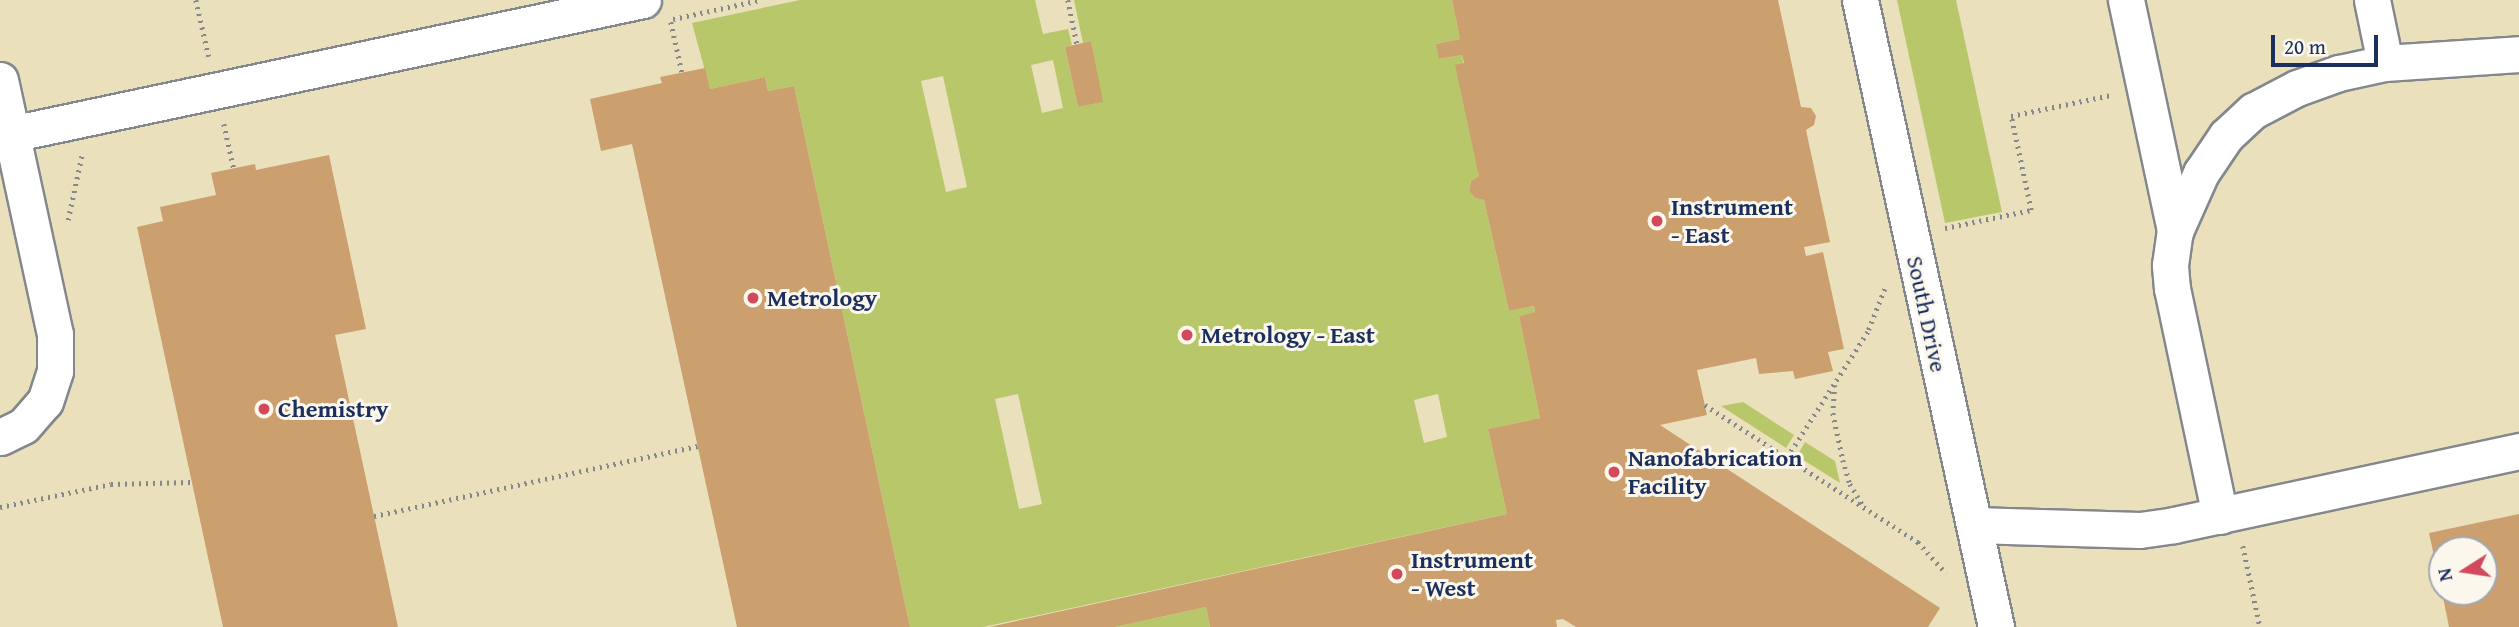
<!DOCTYPE html>
<style>
body{margin:0}
#map{position:relative;width:2519px;height:627px;overflow:hidden;background:#ebe0bc;font-family:"Gentium Book Plus",serif}
div>[style]{position:absolute}
[style*='--x']{left:calc(var(--x)*1px);top:calc(var(--y)*1px);width:calc(var(--w)*1px);rotate:calc(var(--a)*1deg)}
.green>*{inset:0;background:#b7c76a}
.building>*{inset:0;background:#cb9f6e}
.path>*{height:4.5px;margin-top:-2.25px;transform-origin:0;background:repeating-linear-gradient(90deg,#83888d 0 2px,transparent 0 7px)}
.roads{filter:drop-shadow(2px 0 #83888d) drop-shadow(-2px 0 #83888d) drop-shadow(0 2px #83888d) drop-shadow(0 -2px #83888d)}
.minor>*{height:35px;margin:-17.5px;padding:0 17.5px;transform-origin:17.5px;border-radius:17.5px;background:#fff}
.dots>*{width:19px;height:19px;translate:-50% -50%;box-sizing:border-box;border:4px solid #fbf7ec;border-radius:50%}
span{translate:-50% -50%;white-space:nowrap;text-align:center;line-height:1.15;-webkit-text-stroke:6px #fbf7ec;paint-order:stroke}
.poi-label{font-size:24px;color:#1b2f5e;font-weight:700}
.left{translate:0 -50%;text-align:left}
.street-label{font-size:24px;color:#1b2f5e}
.north{position:absolute;left:2428px;top:536px;width:70px;height:70px;box-sizing:border-box;background:#fbf7ec;border:2px solid #a1a7b3;border-radius:50%;rotate:258deg;font-size:19px;font-weight:700;line-height:28px;text-align:center;color:#1b2f5e}
.north::after{content:'';display:block;margin:auto;width:24px;height:32px;background:#d1495b;clip-path:polygon(50% 0,100% 100%,50% 72%,0 100%)}
.scale{position:absolute;left:2271px;top:35px;width:107px;height:32px;box-sizing:border-box;border:4px solid #1b2f5e;border-top:0;padding-left:9px;font-size:21px;line-height:24px;white-space:nowrap;color:#1b2f5e;-webkit-text-stroke:5px #fbf7ec;paint-order:stroke}
</style>
<div id="map">
<div class="green">
<i style="clip-path:polygon(evenodd,800px 0,1035px 0,1043px 34px,1068px 29px,1072px 45px,1065px 47px,1078px 107px,1102px 102px,1091px 41px,1083px 43px,1074px 0,1452px 0,1460px 39px,1436px 44px,1440px 59px,1462px 55px,1479px 176px,1471px 181px,1469px 191px,1475px 198px,1484px 200px,1509px 311px,1534px 306px,1535px 312px,1519px 316px,1540px 418px,1488px 429px,1507px 514px,983px 627px,910px 627px,794px 86px,768px 91px,765px 77px,710px 89px,692px 23px,800px 0,1053px 60px,1063px 108px,1042px 113px,1031px 65px,1053px 60px,800px 0,943px 76px,967px 187px,946px 192px,921px 81px,943px 76px,800px 0,1018px 394px,1042px 504px,1019px 509px,995px 399px,1018px 394px,800px 0,1438px 394px,1447px 437px,1424px 443px,1414px 400px,1438px 394px)"></i>
<i style="clip-path:polygon(1897px 0,1956px 0,2002px 212px,1945px 223px)"></i>
<i style="clip-path:polygon(1743px 402px,1794px 435px,1786px 448px,1721px 406px)"></i>
<i style="clip-path:polygon(1805px 442px,1835px 461px,1840px 483px,1797px 456px)"></i>
<i style="clip-path:polygon(1206px 607px,1210px 627px,1115px 627px)"></i>
</div>
<div class="building">
<i style="clip-path:polygon(1452px 0,1778px 0,1801px 107px,1811px 108px,1816px 116px,1814px 125px,1806px 130px,1830px 242px,1804px 247px,1806px 256px,1823px 252px,1844px 349px,1828px 352px,1833px 371px,1795px 379px,1793px 371px,1759px 374px,1756px 358px,1697px 370px,1707px 415px,1660px 425px,1940px 608px,1928px 627px,1576px 627px,1563px 619px,1556px 620px,1557px 627px,1210px 627px,1206px 607px,1115px 627px,989px 627px,1507px 514px,1488px 429px,1540px 418px,1519px 316px,1535px 312px,1534px 306px,1509px 311px,1484px 200px,1475px 198px,1469px 191px,1471px 181px,1479px 176px,1455px 65px,1464px 63px,1462px 55px,1439px 59px,1436px 44px,1460px 39px)"></i>
<i style="clip-path:polygon(1091px 41px,1103px 102px,1078px 107px,1065px 47px)"></i>
<i style="clip-path:polygon(705px 68px,710px 89px,765px 77px,768px 91px,794px 86px,910px 627px,737px 627px,632px 144px,601px 151px,590px 99px,662px 83px,660px 77px)"></i>
<i style="clip-path:polygon(329px 155px,366px 329px,335px 335px,398px 627px,223px 627px,137px 227px,163px 221px,160px 207px,216px 195px,211px 173px,255px 164px,256px 170px)"></i>
<i style="clip-path:polygon(2519px 514px,2519px 627px,2449px 627px,2442px 592px,2484px 592px,2484px 550px,2442px 550px,2441px 588px,2429px 533px)"></i>
</div>
<div class="path">
<i style="--x:196;--y:0;--w:58;--a:77.2"></i>
<i style="--x:1068;--y:0;--w:45;--a:78.4"></i>
<i style="--x:673;--y:19;--w:89;--a:-12.3"></i>
<i style="--x:671;--y:22;--w:51;--a:77.6"></i>
<i style="--x:224;--y:124;--w:46;--a:77.5"></i>
<i style="--x:68;--y:220;--w:67;--a:-78"></i>
<i style="--x:1945;--y:228;--w:88;--a:-11.8"></i>
<i style="--x:2031;--y:210;--w:96;--a:-102"></i>
<i style="--x:2011;--y:116;--w:102;--a:-11.9"></i>
<i style="--x:1885;--y:289;--w:46;--a:111.6"></i>
<i style="--x:1868;--y:332;--w:150;--a:122.7"></i>
<i style="--x:1787;--y:458;--w:156;--a:32.7"></i>
<i style="--x:1918;--y:542;--w:42;--a:47.9"></i>
<i style="--x:1835;--y:385;--w:28;--a:94"></i>
<i style="--x:1833;--y:413;--w:48;--a:78"></i>
<i style="--x:1843;--y:460;--w:25;--a:74"></i>
<i style="--x:1850;--y:484;--w:27;--a:59"></i>
<i style="--x:1705;--y:405;--w:98;--a:32.9"></i>
<i style="--x:0;--y:507;--w:113;--a:-11.7"></i>
<i style="--x:111;--y:484;--w:81;--a:-1.4"></i>
<i style="--x:374;--y:516;--w:331;--a:-12.2"></i>
<i style="--x:2243;--y:546;--w:83;--a:78.1"></i>
</div>
<div class="roads">
<div class="minor">
<i style="--x:1860;--y:0;--w:642;--a:77.76"></i>
<i style="--x:2126;--y:0;--w:236;--a:78"></i>
<i style="--x:2372;--y:0;--w:64;--a:78.3"></i>
<i style="--x:2385;--y:63;--w:134;--a:-3.8"></i>
<i style="--x:0;--y:80;--w:260;--a:77.8"></i>
<i style="--x:55;--y:334;--w:37;--a:90"></i>
<i style="--x:55;--y:371;--w:32;--a:108"></i>
<i style="--x:45;--y:401;--w:33;--a:131"></i>
<i style="--x:23;--y:426;--w:25;--a:154"></i>
<i style="--x:11;--y:134;--w:646;--a:-11.97"></i>
<i style="--x:2220;--y:516;--w:232;--a:-101.9"></i>
<i style="--x:2172;--y:289;--w:24;--a:-95"></i>
<i style="--x:2170;--y:265;--w:34;--a:-82"></i>
<i style="--x:2175;--y:231;--w:64;--a:-65.9"></i>
<i style="--x:2201;--y:173;--w:45;--a:-56"></i>
<i style="--x:2226;--y:136;--w:37;--a:-43"></i>
<i style="--x:2253;--y:111;--w:50;--a:-27.6"></i>
<i style="--x:2297;--y:88;--w:45;--a:-19.7"></i>
<i style="--x:2339;--y:73;--w:47;--a:-12.3"></i>
<i style="--x:1974;--y:525;--w:166;--a:1.7"></i>
<i style="--x:2140;--y:530;--w:34;--a:-8"></i>
<i style="--x:2174;--y:525;--w:353;--a:-12.1"></i>
</div>
</div>
<div class="dots">
<i style="left:1657px;top:221px;background:#d1495b"></i>
<i style="left:753px;top:298px;background:#d1495b"></i>
<i style="left:1187px;top:335px;background:#d1495b"></i>
<i style="left:264px;top:409px;background:#d1495b"></i>
<i style="left:1614px;top:472px;background:#d1495b"></i>
<i style="left:1397px;top:574px;background:#d1495b"></i>
</div>
<div class="poi-label">
<span class="left" style="left:1671px;top:221px">Instrument<br>- East</span>
<span class="left" style="left:767px;top:298px">Metrology</span>
<span class="left" style="left:1201px;top:335px">Metrology - East</span>
<span class="left" style="left:278px;top:409px">Chemistry</span>
<span class="left" style="left:1628px;top:472px">Nanofabrication<br>Facility</span>
<span class="left" style="left:1411px;top:574px">Instrument<br>- West</span>
</div>
<div class="street-label">
<span style="left:1927px;top:314px;rotate:78deg">South Drive</span>
</div>
<div class="north">N</div>
<div class="scale">20 m</div>
</div>
